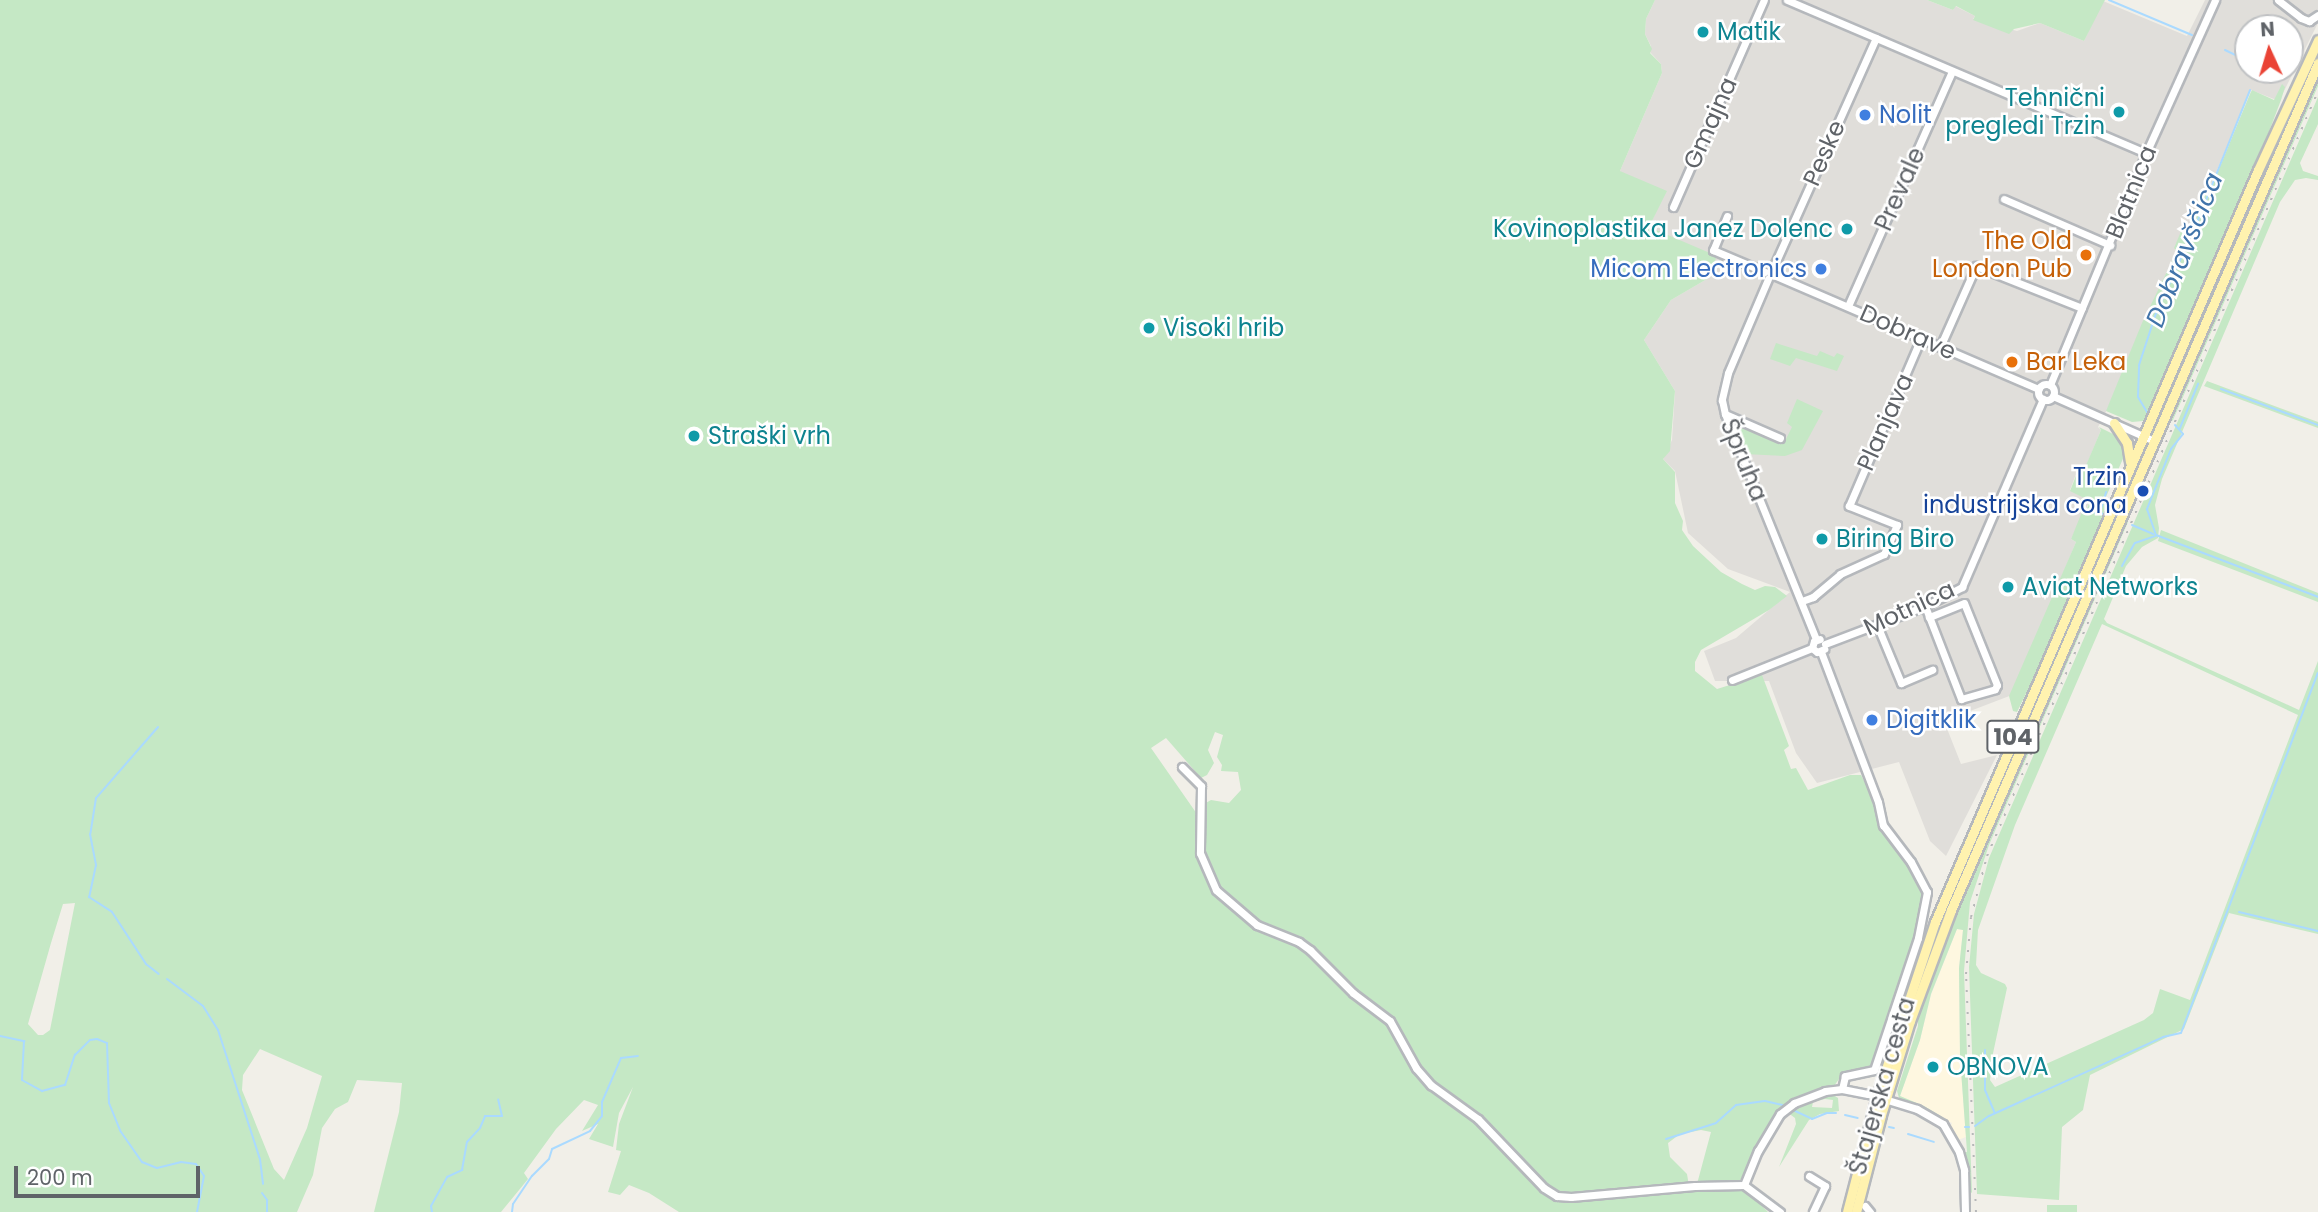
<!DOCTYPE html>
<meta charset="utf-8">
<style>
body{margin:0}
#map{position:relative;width:2318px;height:1212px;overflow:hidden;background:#f1efe8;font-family:Poppins,sans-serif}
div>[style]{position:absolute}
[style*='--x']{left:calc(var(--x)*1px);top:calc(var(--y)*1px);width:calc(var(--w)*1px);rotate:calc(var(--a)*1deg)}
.commercial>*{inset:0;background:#fef7e0}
.industrial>*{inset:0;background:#e0deda}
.green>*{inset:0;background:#c5e8c5}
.stream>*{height:2px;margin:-1px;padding:0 1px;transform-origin:1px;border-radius:1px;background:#aadaff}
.roads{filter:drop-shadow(2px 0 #b5b8bc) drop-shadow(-2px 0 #b5b8bc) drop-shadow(0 2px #b5b8bc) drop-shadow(0 -2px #b5b8bc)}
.minor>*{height:7px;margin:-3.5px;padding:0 3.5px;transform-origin:3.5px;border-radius:3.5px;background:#fff}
.minor>.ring{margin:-3.5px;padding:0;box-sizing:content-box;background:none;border:7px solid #fff;border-radius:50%}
.major>*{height:9px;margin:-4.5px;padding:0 4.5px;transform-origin:4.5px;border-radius:4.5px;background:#fff2af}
.rail>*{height:2px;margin-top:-1px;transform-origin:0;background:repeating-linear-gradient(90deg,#b6b7b8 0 2px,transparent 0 11px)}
.dots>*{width:19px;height:19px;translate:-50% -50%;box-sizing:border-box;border:4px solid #fff;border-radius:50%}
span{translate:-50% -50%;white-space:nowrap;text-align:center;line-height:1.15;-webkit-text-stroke:5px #fff;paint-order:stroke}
.shield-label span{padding:2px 5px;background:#fff;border:2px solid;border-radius:5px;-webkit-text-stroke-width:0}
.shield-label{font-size:23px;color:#5f6368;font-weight:700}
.culture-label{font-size:24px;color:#0d838f}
.left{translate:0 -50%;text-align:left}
.right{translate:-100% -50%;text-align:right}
.shop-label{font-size:24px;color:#366cbe}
.street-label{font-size:24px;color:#5f6368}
.food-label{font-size:24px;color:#c56008}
.transit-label{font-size:24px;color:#164399}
.water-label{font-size:26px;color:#4174aa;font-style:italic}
.north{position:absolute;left:2234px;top:14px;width:70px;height:70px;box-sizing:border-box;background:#fff;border:2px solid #bfc1c3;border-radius:50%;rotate:356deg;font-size:19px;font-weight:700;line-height:28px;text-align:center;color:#5f6368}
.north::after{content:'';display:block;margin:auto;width:24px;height:32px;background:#ea4335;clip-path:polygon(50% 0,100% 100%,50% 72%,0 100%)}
.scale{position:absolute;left:14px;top:1166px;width:186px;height:32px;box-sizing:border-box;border:4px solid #5f6368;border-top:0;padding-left:9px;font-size:21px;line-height:24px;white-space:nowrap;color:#5f6368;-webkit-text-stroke:5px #fff;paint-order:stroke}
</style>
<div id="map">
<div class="commercial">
<i style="clip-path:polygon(1957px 929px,1963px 930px,1959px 968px,1960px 1057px,1966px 1137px,1958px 1140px,1950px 1128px,1952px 1123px,1900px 1096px,1920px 1040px,1931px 995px)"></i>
</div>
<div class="industrial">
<i style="clip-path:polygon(evenodd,1655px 0,1927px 0,1953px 10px,1955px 6px,1975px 16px,1973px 19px,2017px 31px,2040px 23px,2084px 41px,2103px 1px,2187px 36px,2205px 0,2318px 0,2318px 23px,2279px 101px,2251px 90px,2155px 316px,2098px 427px,2101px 430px,2084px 471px,2078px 469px,2070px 490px,2090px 501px,2071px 539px,2076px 542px,2012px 695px,1944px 721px,1961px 764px,1997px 755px,1946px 856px,1930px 841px,1899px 762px,1817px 783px,1796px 753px,1769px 681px,1715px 681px,1704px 651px,1736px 638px,1790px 592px,1728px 569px,1688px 533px,1675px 471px,1663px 459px,1672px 440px,1675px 391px,1644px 340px,1671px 300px,1707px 279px,1649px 227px,1655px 214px,1620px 171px,1662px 73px,1661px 64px,1650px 52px,1651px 46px,1645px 34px,1646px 19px,1655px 0,2248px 28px,2290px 28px,2290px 70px,2248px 70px,2248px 28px)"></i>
</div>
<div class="green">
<i style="clip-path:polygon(evenodd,0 0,1655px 0,1646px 19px,1645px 34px,1652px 49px,1650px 53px,1661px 64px,1662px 73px,1620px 171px,1667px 191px,1649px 227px,1717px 256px,1707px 279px,1671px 300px,1644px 340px,1675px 391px,1670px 451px,1663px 459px,1675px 472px,1675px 503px,1683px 521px,1682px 530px,1693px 546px,1721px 572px,1742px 584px,1755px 590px,1765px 586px,1775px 587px,1787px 596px,1769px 610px,1701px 650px,1695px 662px,1695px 671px,1717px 689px,1762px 675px,1789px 746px,1784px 750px,1791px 769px,1796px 768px,1808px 790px,1850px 775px,1861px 775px,1875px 802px,1880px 827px,1924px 887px,1919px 928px,1874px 1064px,1868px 1070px,1844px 1072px,1834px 1086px,1808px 1093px,1781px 1108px,1739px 1182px,1697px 1184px,1711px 1132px,1701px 1130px,1680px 1134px,1668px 1143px,1670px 1157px,1687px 1174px,1689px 1186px,1565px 1196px,1555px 1194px,1468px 1108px,1435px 1087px,1417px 1065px,1391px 1019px,1362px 1000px,1311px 947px,1292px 936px,1264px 927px,1220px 891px,1211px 878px,1203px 850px,1204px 804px,1211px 800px,1229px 803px,1241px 790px,1238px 772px,1221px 771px,1222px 765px,1217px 757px,1223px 735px,1215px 732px,1208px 750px,1214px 763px,1207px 775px,1201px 778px,1166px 738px,1151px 748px,1197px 814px,1199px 855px,1203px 872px,1218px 896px,1256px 928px,1308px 951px,1345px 990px,1392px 1026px,1414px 1067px,1434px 1093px,1470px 1114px,1494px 1135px,1544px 1190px,1555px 1198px,1569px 1200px,1733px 1187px,1747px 1191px,1768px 1212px,679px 1212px,649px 1193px,629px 1185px,620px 1195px,608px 1192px,621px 1151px,616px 1150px,619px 1124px,633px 1087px,619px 1113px,613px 1147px,589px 1139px,598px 1124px,582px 1131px,598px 1105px,584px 1100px,556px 1129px,524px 1173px,528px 1179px,501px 1212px,374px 1212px,399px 1112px,402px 1083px,357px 1080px,348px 1102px,335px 1109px,322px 1128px,313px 1175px,297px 1212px,0 1212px,0 0,75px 903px,50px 1030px,43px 1035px,38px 1035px,28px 1024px,51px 943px,63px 904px,75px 903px,0 0,260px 1049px,322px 1076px,307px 1128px,284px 1180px,274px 1169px,242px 1090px,243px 1075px,260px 1049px)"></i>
<i style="clip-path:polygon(1927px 0,2105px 0,2084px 41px,2040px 23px,2014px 29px,2009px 34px,1973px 20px,1975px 16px,1956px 6px,1953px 10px)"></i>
<i style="clip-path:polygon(2318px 72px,2318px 86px,2173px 420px,2165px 426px,2179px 401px,2189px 377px,2191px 360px)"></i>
<i style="clip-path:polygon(2282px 84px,2285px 87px,2281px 100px,2259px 158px,2146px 417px,2143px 421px,2132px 422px,2106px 411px,2142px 323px,2177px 251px,2174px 248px,2182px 229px,2189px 229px,2199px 199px,2209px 193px,2250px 94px,2252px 90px,2274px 100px)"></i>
<i style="clip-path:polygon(evenodd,2318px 97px,2318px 124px,2300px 163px,2303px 171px,2318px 176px,2318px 180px,2306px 178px,2295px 180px,2280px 202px,2162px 479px,2155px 505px,2159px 528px,2158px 538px,2142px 547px,2126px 566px,2104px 619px,2107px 623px,2299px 710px,2318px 661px,2318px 934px,2229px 913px,2184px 1029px,2090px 1075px,2083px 1110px,2062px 1127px,2059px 1200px,1977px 1194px,1969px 967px,1974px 914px,1989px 858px,2318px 97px,2102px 624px,2298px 715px,2190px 1000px,2160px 989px,2153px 1013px,2144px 1020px,1995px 1087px,1990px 1080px,1992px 1058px,2007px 988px,2005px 984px,1981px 973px,1976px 965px,1978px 930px,2015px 825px,2102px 624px)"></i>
<i style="clip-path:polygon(1776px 343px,1817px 356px,1820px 351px,1834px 357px,1837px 353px,1844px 356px,1837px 371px,1796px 358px,1790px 366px,1770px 359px)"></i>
<i style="clip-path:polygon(2207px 381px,2318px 422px,2318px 428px,2204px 386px)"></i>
<i style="clip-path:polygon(1797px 399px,1823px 411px,1802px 450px,1785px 456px,1744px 454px,1730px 419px,1780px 442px,1786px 439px,1792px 427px,1787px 423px)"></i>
<i style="clip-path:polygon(2099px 427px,2119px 437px,2126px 452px,2105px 499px,2108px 501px,2103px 519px,2039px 667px,2017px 712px,2013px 711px,2009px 696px,2076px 542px,2071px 539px,2082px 512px,2086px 511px,2090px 501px,2070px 491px,2079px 468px,2084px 470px,2101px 430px)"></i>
<i style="clip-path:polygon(2151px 457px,2126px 521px,2128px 522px,1989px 845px,1970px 902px,1964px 971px,1972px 1193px,1968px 1190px,1962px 1153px,1967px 1152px,1960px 1057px,1959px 968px,1963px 930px,1957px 929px,1931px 994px,1920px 1040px,1900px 1096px,1924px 1106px,1944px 1118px,1899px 1098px,1897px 1091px,1918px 1026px,1918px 1009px,1952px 917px)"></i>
<i style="clip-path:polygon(2161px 530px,2318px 593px,2318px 602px,2158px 541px)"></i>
<i style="clip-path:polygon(evenodd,1830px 1093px,1838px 1098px,1839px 1111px,1820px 1114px,1809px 1120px,1779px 1167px,1796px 1124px,1795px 1118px,1787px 1112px,1814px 1097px,1830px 1093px,1825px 1099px,1833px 1100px,1832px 1108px,1812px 1107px,1813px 1102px,1825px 1099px)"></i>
<i style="clip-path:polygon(2047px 1205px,2077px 1205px,2077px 1212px,2047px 1212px)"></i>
</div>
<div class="stream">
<i style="--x:2109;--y:0;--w:90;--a:22.9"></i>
<i style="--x:2225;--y:50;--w:25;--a:26"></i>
<i style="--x:2221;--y:389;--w:103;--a:20.4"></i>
<i style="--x:2147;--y:412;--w:17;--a:-121"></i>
<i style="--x:2138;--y:397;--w:32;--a:-88"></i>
<i style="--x:2139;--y:365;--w:52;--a:-71.9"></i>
<i style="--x:2155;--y:316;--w:105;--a:-65.9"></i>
<i style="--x:2198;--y:220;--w:140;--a:-68.2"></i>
<i style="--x:2175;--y:425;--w:12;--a:48"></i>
<i style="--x:2183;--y:434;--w:19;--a:129"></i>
<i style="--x:2171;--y:449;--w:65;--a:111.8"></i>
<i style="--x:2147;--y:509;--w:28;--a:71"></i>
<i style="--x:2156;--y:535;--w:173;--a:20.9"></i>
<i style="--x:2180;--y:428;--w:48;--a:-67.8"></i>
<i style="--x:2100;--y:512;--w:21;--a:-73"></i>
<i style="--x:2095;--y:513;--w:11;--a:5"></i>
<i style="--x:2132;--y:525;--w:23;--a:23"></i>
<i style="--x:2122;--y:566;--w:26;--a:-61"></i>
<i style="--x:2135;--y:543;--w:21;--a:-19"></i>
<i style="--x:158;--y:727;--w:94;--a:131.1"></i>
<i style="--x:96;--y:798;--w:36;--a:99"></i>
<i style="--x:90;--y:834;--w:32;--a:79"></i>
<i style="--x:96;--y:865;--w:33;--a:102"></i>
<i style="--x:89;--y:897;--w:27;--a:33"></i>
<i style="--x:112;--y:912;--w:62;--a:56.8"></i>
<i style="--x:146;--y:964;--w:16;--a:38"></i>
<i style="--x:2239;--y:912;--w:81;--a:13.5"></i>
<i style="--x:167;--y:979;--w:45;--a:36.9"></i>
<i style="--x:203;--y:1006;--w:28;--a:58"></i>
<i style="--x:218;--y:1030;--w:136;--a:72"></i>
<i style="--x:260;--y:1159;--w:25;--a:83"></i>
<i style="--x:0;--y:1036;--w:25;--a:12"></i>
<i style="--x:24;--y:1041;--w:39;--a:93"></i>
<i style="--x:22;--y:1080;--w:23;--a:29"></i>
<i style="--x:42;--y:1091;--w:24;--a:-15"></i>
<i style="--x:65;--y:1085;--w:32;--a:-72"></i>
<i style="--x:75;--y:1055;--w:21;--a:-45"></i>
<i style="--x:90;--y:1040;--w:7;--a:-8"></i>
<i style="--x:97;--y:1039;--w:11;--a:22"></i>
<i style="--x:107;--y:1043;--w:60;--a:88.1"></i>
<i style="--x:109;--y:1103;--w:31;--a:68"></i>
<i style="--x:121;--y:1132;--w:37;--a:55"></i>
<i style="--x:142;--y:1162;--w:16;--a:22"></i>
<i style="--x:157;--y:1168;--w:25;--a:-14"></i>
<i style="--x:181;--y:1162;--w:15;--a:8"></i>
<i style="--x:196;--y:1164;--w:14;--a:56"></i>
<i style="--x:204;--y:1176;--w:37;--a:101"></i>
<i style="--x:1985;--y:1050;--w:40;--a:90"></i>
<i style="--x:1985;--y:1090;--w:25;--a:67"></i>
<i style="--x:1793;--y:1110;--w:21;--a:25"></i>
<i style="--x:1812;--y:1119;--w:16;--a:-22"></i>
<i style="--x:1827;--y:1113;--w:9;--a:0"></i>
<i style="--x:1845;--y:1115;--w:13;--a:13"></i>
<i style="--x:1975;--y:1126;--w:17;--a:-36"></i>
<i style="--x:1989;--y:1116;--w:191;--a:-24.4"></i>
<i style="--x:2163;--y:1037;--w:18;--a:-13"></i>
<i style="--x:2181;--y:1033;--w:385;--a:-69.2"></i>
<i style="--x:1889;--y:1127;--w:5;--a:11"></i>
<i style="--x:1965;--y:1127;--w:4;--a:0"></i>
<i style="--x:1908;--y:1134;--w:27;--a:17"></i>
<i style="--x:1666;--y:1139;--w:52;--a:-17.7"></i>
<i style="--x:1716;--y:1123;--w:27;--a:-42"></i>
<i style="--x:1736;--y:1105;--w:29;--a:-8"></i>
<i style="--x:1765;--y:1101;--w:18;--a:13"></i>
<i style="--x:262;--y:1193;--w:9;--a:54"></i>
<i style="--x:267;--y:1200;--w:12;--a:90"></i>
<i style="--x:432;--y:1212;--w:6;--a:-99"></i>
<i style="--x:431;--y:1206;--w:33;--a:-61"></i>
<i style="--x:447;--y:1177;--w:17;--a:-25"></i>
<i style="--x:462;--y:1170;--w:28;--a:-80"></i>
<i style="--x:467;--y:1142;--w:19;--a:-47"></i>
<i style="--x:480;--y:1128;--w:13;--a:-67"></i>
<i style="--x:485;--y:1116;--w:17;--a:0"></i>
<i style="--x:502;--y:1116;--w:17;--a:-103"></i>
<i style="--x:512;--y:1212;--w:8;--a:-83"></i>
<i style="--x:513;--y:1204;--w:34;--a:-56"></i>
<i style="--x:532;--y:1176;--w:24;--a:-45"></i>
<i style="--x:549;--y:1159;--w:10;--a:-73"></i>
<i style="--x:552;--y:1149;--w:42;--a:-25.3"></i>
<i style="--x:590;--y:1131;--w:19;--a:-51"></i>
<i style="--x:602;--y:1116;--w:14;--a:-90"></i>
<i style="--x:602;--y:1102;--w:48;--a:-66.6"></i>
<i style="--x:621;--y:1058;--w:17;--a:-7"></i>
</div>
<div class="roads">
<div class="minor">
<i style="--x:1787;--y:0;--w:390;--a:23.1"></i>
<i style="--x:2278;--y:0;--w:29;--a:38"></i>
<i style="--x:2301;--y:18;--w:9;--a:21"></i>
<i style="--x:2309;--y:21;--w:11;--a:-34"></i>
<i style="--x:2004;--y:199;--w:116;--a:23.5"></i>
<i style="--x:1673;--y:207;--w:226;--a:-66.3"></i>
<i style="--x:1727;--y:216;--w:37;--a:112"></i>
<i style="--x:1713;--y:250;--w:56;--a:22.9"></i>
<i style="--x:1773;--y:268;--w:252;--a:-65.9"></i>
<i style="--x:1776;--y:276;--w:286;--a:23.3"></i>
<i style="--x:1768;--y:279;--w:102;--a:113.1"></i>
<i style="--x:1728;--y:373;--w:28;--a:103"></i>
<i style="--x:1722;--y:400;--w:14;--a:78"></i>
<i style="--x:1725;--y:414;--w:243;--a:68"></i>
<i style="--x:1848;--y:306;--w:257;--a:-66.1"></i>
<i style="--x:1940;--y:347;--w:89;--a:-66"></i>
<i style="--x:1976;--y:266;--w:114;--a:21.6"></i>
<i class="ring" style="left:2038px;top:384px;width:9px;height:9px"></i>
<i style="--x:2050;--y:385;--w:251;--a:-67.5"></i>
<i style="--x:2146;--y:153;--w:168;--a:-65.7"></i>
<i style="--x:2053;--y:396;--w:108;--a:24"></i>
<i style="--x:1725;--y:414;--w:60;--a:23.6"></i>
<i style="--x:1802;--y:601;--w:12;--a:-20"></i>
<i style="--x:1813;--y:597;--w:35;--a:-40"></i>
<i style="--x:1840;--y:574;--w:48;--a:-24.4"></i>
<i style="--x:1884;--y:554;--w:32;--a:-66"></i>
<i style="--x:1897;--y:525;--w:52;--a:-158.4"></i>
<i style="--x:1849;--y:506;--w:183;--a:-66.8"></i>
<i style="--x:1925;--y:606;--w:100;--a:68.8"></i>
<i style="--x:1961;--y:699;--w:35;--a:-16"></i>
<i style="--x:1995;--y:689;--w:4;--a:-63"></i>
<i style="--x:1997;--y:685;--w:88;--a:-111.9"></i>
<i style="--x:1964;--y:603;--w:38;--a:158"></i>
<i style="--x:1877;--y:625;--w:63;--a:67.5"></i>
<i style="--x:1901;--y:683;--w:34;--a:-23"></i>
<i style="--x:1825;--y:644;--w:107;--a:-20.8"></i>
<i style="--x:1925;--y:606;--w:42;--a:-27.2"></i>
<i style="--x:1962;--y:587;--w:205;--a:-66.7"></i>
<i style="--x:1812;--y:648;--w:6;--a:39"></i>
<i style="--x:1817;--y:652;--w:8;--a:-23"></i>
<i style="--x:1821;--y:652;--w:160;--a:69.2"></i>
<i style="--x:1878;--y:802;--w:24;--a:78"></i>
<i style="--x:1883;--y:825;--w:46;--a:52.9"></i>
<i style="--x:1911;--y:862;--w:34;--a:62"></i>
<i style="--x:1927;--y:892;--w:47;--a:101.1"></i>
<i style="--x:1918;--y:938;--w:139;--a:108.4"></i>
<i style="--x:1874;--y:1070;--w:30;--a:168"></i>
<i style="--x:1845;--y:1076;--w:13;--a:103"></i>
<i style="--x:1732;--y:680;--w:86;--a:-21.8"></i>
<i style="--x:1812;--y:648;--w:7;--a:-74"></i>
<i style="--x:1814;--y:641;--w:6;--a:-18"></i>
<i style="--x:1182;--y:767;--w:27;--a:45"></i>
<i style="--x:1201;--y:786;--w:67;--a:90.9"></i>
<i style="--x:1200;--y:853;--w:40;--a:66.6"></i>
<i style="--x:1216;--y:890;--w:54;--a:40.5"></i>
<i style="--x:1257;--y:925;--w:45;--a:22"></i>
<i style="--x:1299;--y:942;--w:14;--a:36"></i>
<i style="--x:1310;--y:950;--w:61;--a:45"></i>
<i style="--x:1353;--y:993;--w:46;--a:37.1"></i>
<i style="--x:1390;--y:1021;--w:54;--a:61"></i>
<i style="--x:1416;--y:1068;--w:23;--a:49"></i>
<i style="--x:1431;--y:1085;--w:58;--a:35.9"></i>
<i style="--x:1478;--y:1119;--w:95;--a:46.3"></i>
<i style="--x:1544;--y:1188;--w:15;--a:32"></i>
<i style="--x:1557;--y:1196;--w:14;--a:4"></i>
<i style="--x:1571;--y:1197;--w:124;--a:-5.1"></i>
<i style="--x:1695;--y:1186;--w:49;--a:-1.2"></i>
<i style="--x:1809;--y:1176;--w:19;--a:32"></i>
<i style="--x:1825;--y:1186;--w:29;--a:115"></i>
<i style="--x:1865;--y:1206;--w:8;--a:50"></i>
<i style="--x:1780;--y:1212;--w:45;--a:-143.1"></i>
<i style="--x:1744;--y:1185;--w:37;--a:-68"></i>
<i style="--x:1758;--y:1151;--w:43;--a:-59.3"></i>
<i style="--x:1780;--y:1114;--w:18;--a:-38"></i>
<i style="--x:1794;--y:1103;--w:33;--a:-21"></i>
<i style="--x:1825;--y:1091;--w:17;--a:-7"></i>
<i style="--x:1842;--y:1089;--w:26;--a:11"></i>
<i style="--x:1868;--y:1094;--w:51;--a:17"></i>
<i style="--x:1917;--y:1109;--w:30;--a:30"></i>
<i style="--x:1943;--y:1124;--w:32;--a:60"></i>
<i style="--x:1959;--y:1152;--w:19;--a:74"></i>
<i style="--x:1964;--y:1170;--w:42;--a:88.6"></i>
</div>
<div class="major">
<i style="--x:2114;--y:423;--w:24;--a:57"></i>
<i style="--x:2127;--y:443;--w:19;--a:81"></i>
<i style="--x:1847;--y:1212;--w:120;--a:-75.5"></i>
<i style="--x:1877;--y:1096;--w:183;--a:-71.6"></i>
<i style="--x:1935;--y:922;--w:818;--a:-66.76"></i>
<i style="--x:2258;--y:170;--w:143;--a:-65.2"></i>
<i style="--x:1856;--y:1212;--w:100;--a:-75.5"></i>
<i style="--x:1881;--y:1115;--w:98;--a:-72.9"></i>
<i style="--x:1910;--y:1021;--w:118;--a:-69.7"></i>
<i style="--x:1951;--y:910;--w:923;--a:-66.57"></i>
</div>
</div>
<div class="rail">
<i style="--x:1976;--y:1212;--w:238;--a:-92.4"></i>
<i style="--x:1966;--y:974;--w:57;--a:-85"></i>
<i style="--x:1971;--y:917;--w:63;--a:-75.3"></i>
<i style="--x:1987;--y:856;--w:834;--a:-66.6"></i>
</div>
<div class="dots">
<i style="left:1703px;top:32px;background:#0f9aa8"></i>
<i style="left:2119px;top:112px;background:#0f9aa8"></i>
<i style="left:1865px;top:115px;background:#3f7fe0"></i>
<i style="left:1847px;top:229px;background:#0f9aa8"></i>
<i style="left:2086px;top:255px;background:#e8710a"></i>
<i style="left:1821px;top:269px;background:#3f7fe0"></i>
<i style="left:1149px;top:328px;background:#0f9aa8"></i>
<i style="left:2012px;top:362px;background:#e8710a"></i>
<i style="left:694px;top:436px;background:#0f9aa8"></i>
<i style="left:2143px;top:491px;background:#1a4fb4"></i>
<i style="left:1822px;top:539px;background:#0f9aa8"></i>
<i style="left:2008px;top:587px;background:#0f9aa8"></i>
<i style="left:1872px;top:720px;background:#3f7fe0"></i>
<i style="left:1933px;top:1067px;background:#0f9aa8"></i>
</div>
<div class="shield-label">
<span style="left:2013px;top:737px">104</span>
</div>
<div class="culture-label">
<span class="left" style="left:1717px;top:32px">Matik</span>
<span class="right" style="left:2105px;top:112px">Tehnični<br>pregledi Trzin</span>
<span class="right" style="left:1833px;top:229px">Kovinoplastika Janez Dolenc</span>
<span class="left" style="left:1163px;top:328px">Visoki hrib</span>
<span class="left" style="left:708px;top:436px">Straški vrh</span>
<span class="left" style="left:1836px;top:539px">Biring Biro</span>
<span class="left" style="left:2022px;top:587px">Aviat Networks</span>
<span class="left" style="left:1947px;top:1067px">OBNOVA</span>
</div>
<div class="shop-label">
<span class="left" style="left:1879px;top:115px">Nolit</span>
<span class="right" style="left:1807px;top:269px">Micom Electronics</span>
<span class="left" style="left:1886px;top:720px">Digitklik</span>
</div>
<div class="street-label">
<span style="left:1710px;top:123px;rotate:-66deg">Gmajna</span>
<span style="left:1824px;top:153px;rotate:-66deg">Peske</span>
<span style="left:1900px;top:189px;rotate:-66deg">Prevale</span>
<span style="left:2131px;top:192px;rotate:-68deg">Blatnica</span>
<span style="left:1908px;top:332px;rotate:24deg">Dobrave</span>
<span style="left:1885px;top:422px;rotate:-66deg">Planjava</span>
<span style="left:1744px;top:460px;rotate:68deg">Špruha</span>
<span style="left:1909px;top:608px;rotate:-25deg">Motnica</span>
<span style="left:1882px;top:1086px;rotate:-74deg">Štajerska cesta</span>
</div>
<div class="food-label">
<span class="right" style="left:2072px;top:255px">The Old<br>London Pub</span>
<span class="left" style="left:2026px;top:362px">Bar Leka</span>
</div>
<div class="transit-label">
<span class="right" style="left:2127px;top:491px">Trzin<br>industrijska cona</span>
</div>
<div class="water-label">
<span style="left:2185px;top:250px;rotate:-68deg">Dobravščica</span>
</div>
<div class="north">N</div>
<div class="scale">200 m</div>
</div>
